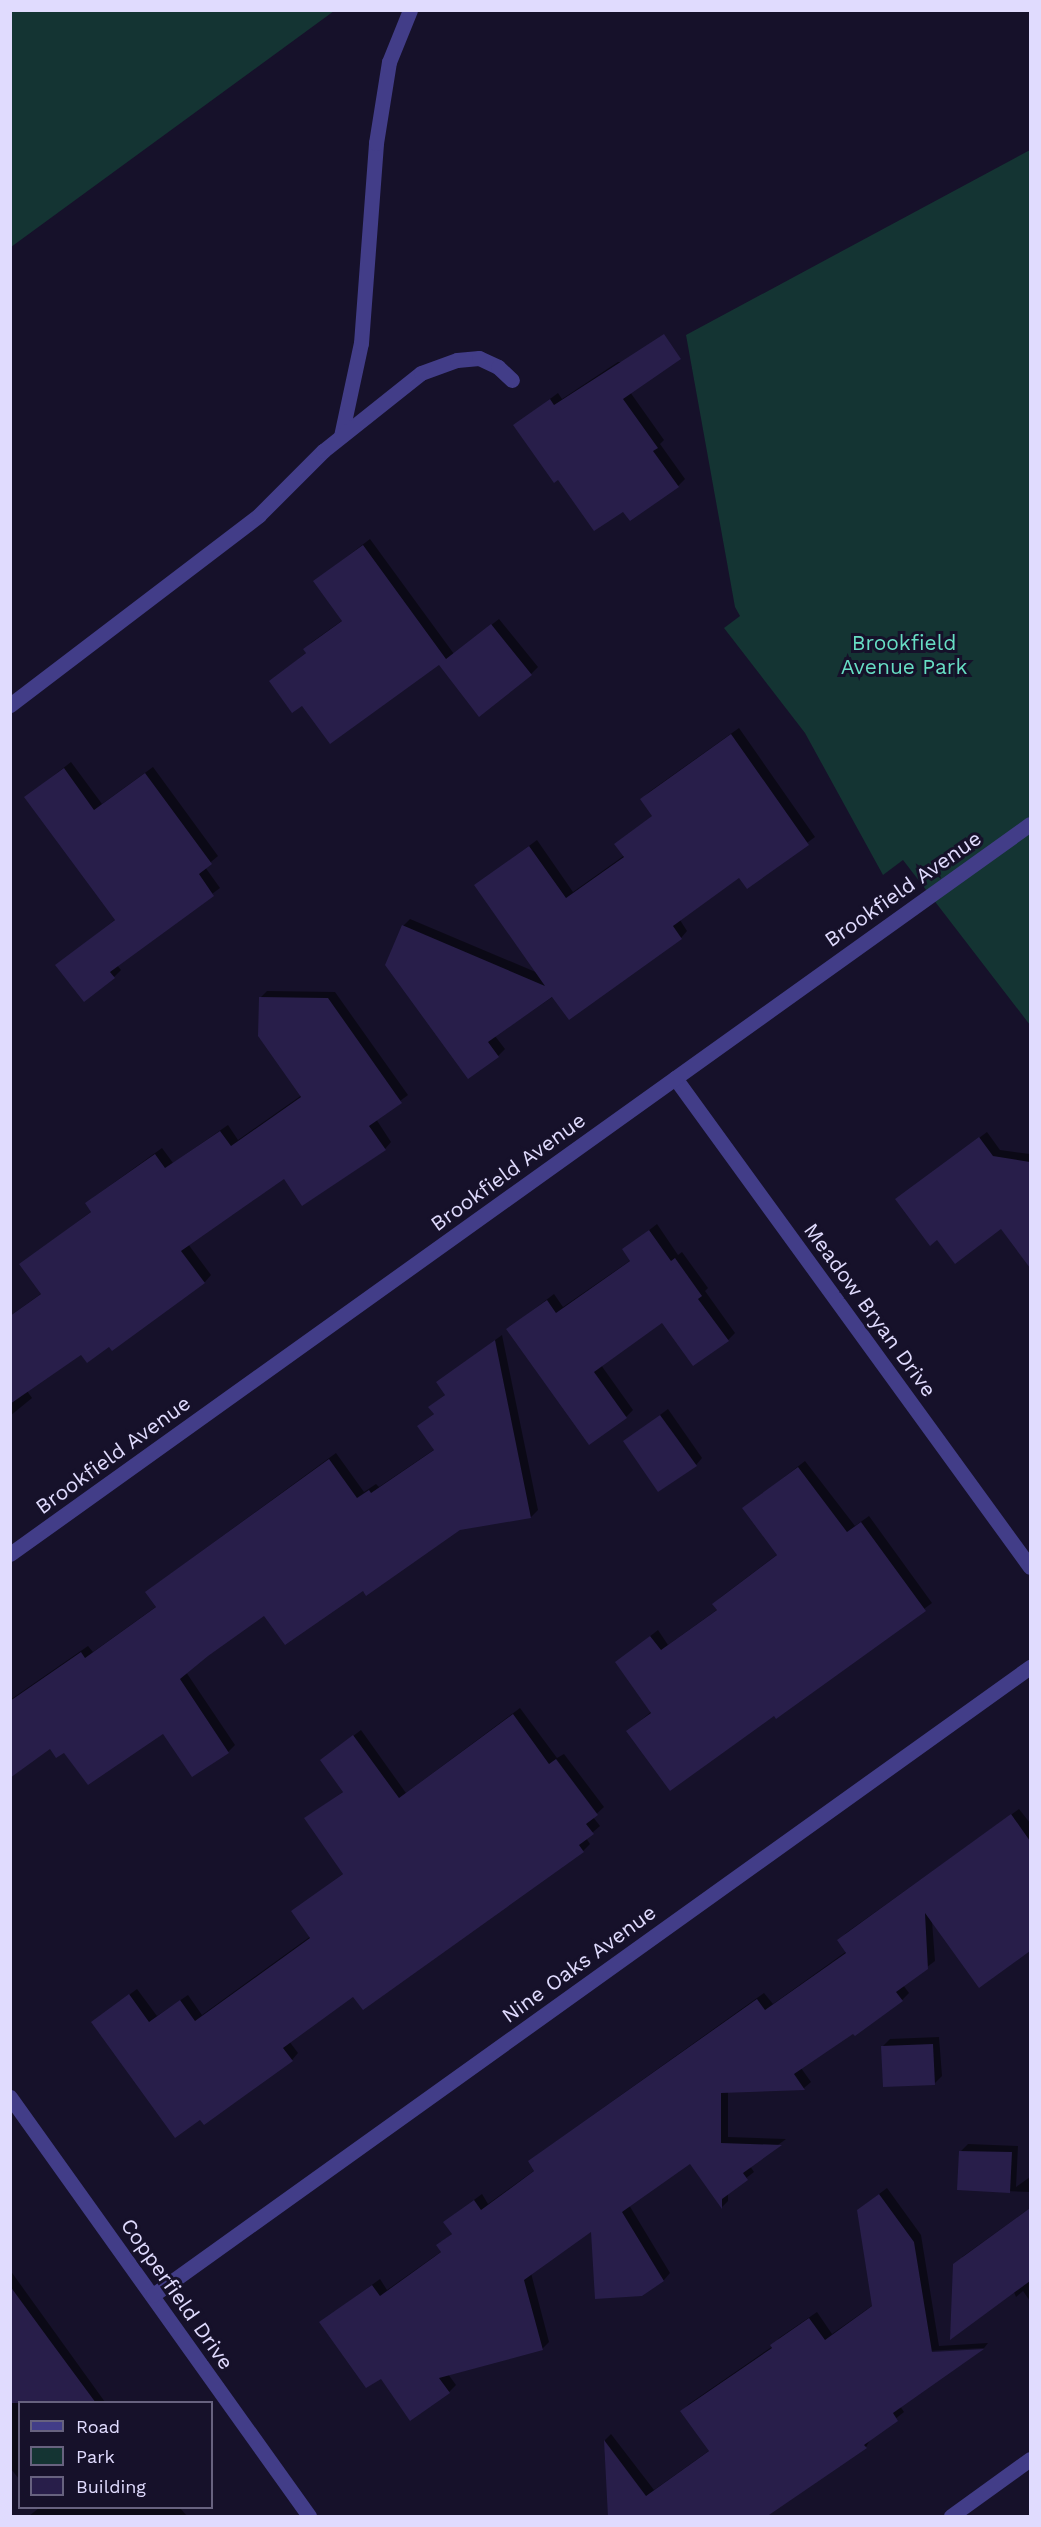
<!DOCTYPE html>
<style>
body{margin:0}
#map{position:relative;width:1041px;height:2527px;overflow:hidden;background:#16112a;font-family:"Work Sans",sans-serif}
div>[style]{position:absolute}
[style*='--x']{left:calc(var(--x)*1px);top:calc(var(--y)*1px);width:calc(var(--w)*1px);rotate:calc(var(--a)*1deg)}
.green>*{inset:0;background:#143433}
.shadow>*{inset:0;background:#0007}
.building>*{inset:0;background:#281e4a}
.street>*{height:15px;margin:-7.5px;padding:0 7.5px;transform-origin:7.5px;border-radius:7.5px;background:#423d88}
span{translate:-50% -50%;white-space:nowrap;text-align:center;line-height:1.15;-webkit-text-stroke:6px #16112a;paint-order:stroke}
.park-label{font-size:21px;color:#67dec4}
.street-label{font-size:21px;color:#e0dbfe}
.frame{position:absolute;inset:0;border:12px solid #e0dbfe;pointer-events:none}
.legend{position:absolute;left:18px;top:2401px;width:195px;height:108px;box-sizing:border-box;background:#16112a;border:2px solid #67627f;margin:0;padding:8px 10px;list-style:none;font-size:18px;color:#e0dbfe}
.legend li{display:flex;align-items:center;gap:12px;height:30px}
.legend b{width:30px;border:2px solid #67627f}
</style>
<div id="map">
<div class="green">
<i style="clip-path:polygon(11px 10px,334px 10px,334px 11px,11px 247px)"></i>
<i style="clip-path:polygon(1030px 150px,1030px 1025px,903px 860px,883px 875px,805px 733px,724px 628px,740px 616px,735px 607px,686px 335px)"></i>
</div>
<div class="shadow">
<i style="clip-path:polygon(618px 362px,672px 362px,630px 392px,664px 440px,660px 444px,685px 479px,678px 486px,623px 510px,559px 478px,515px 425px,558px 393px,562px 399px)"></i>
<i style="clip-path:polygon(370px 539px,454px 654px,499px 619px,538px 667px,531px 674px,439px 663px,303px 704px,271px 681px,307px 652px,305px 649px,312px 642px,343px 620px,315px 581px)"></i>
<i style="clip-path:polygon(739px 728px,815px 837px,747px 887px,740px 876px,680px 920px,687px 931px,681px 938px,554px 996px,495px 1036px,505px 1049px,498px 1056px,403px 926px,410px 919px,538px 973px,476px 885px,537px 840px,573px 892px,625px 855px,616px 844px,654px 815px,642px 799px,649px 792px)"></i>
<i style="clip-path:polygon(71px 762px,102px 804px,153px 767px,218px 856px,205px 867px,220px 888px,117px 965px,121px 970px,114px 977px,57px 965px,116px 919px,26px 797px)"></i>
<i style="clip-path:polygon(267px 991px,335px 992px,408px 1095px,376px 1119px,391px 1142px,385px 1149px,285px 1177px,188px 1244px,211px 1275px,205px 1282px,112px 1349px,110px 1345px,81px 1353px,27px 1391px,32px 1398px,10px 1416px,10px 1316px,42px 1293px,21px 1264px,92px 1211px,87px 1203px,94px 1197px,162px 1148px,173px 1163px,228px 1125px,238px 1140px,302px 1095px,260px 998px)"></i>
<i style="clip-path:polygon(987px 1132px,1000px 1150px,1030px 1154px,1030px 1265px,1002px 1227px,938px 1238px,897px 1199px)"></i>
<i style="clip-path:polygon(657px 1224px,678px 1255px,682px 1252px,708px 1288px,705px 1291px,735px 1333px,728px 1340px,662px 1321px,601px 1365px,633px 1410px,626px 1417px,508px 1329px,554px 1294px,563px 1307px,631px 1260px,624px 1250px)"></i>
<i style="clip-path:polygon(502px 1335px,538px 1510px,531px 1517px,460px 1529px,363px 1589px,264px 1613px,186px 1672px,235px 1745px,228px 1752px,163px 1732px,65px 1751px,50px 1747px,10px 1776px,10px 1700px,88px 1646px,93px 1652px,157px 1606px,147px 1593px,154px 1586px,336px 1453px,364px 1492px,376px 1484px,379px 1487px,435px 1449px,419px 1426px,435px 1413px,430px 1407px,446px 1394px,438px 1382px)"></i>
<i style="clip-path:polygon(668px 1409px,702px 1458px,696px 1465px,625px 1441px)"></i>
<i style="clip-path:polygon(805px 1461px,855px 1526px,869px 1516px,932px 1603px,777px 1717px,774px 1714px,628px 1731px,652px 1711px,617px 1662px,658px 1630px,668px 1645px,718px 1609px,714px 1604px,721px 1597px,778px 1554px,744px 1508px)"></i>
<i style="clip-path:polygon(520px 1708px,557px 1758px,564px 1754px,604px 1807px,593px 1817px,600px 1826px,586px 1838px,590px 1844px,583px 1851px,363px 2008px,353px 1995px,289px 2041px,298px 2053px,292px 2060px,93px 2022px,137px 1989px,157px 2016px,188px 1995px,202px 2015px,311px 1936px,293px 1911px,344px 1873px,306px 1818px,344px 1791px,322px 1760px,361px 1730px,406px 1793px)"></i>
<i style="clip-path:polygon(1019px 1809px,1030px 1823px,1030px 1932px,1013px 1945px,932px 1921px,935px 1961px,903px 1985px,909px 1993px,902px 2000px,801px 2068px,811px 2082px,804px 2088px,728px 2091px,728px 2137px,786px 2139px,750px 2166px,754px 2172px,728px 2192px,728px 2201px,722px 2207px,690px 2162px,629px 2205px,670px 2273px,664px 2280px,642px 2295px,593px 2229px,531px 2273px,549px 2342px,542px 2349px,448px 2374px,456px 2385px,449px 2392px,381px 2377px,321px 2322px,380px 2279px,387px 2290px,442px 2251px,438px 2245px,453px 2233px,452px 2216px,482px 2194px,488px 2204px,535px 2170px,530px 2162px,537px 2155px,764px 1993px,773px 2004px,847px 1951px,839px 1940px,846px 1933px)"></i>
<i style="clip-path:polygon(939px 2037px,942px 2076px,935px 2083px,883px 2046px,890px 2039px)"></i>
<i style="clip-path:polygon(968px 2144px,1018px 2146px,1016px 2187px,1030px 2177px,1030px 2192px,959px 2189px,961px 2151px)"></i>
<i style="clip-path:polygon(887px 2188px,921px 2235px,939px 2346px,988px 2343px,984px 2348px,925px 2351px,900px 2406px,904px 2412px,871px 2438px,866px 2447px,609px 2514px,605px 2440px,611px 2434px,654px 2490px,710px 2450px,682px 2411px,689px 2404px,773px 2346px,779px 2338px,817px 2312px,832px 2334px,873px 2305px,858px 2210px)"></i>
<i style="clip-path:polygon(1030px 2208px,1030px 2301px,1023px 2291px,1016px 2297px,1014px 2292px,962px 2257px)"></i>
<i style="clip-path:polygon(10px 2270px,105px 2402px,20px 2402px,20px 2480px,10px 2468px)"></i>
<i style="clip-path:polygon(39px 2508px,180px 2508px,187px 2516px,29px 2516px)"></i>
</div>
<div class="building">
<i style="clip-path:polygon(664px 334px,681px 359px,623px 399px,658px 448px,653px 451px,679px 487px,630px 521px,623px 512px,594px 531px,558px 480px,554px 483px,513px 425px,550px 399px,554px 405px)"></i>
<i style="clip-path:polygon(363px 545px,446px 659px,491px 624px,532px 675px,479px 717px,439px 665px,330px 744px,302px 706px,292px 713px,269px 681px,306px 653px,303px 649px,342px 621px,313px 581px)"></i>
<i style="clip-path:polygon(731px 734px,809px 845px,747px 889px,739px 878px,673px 926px,682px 939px,569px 1020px,552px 997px,488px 1042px,499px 1057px,468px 1079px,385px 965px,402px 925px,545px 986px,474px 885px,529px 846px,566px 898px,624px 857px,614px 844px,652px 816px,640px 799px)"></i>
<i style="clip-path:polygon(64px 768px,94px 810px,145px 773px,212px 864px,199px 874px,214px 896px,110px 972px,115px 978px,84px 1002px,55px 965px,115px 920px,24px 797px)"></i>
<i style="clip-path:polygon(259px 997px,328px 998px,402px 1103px,369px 1126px,386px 1150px,302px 1206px,284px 1179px,181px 1251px,205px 1283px,112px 1351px,109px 1347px,87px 1363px,81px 1355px,10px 1404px,10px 1316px,41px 1294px,19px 1264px,91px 1212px,85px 1203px,155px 1154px,165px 1168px,220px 1131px,231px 1146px,301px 1097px,258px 1036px)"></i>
<i style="clip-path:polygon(979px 1137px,993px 1156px,1030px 1162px,1030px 1268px,1001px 1229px,955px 1264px,937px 1240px,930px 1246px,895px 1199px)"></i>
<i style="clip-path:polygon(649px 1230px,671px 1261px,675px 1258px,702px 1296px,698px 1299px,729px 1341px,693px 1366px,662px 1323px,594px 1372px,627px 1418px,589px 1445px,506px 1329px,547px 1300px,556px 1313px,630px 1261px,622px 1249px)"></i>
<i style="clip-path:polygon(495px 1340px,531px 1518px,460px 1530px,366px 1596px,363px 1591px,285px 1645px,264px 1616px,208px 1656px,180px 1679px,229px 1753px,192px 1777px,163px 1734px,88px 1785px,64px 1753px,56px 1758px,50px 1749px,10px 1778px,10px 1701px,81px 1652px,85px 1658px,156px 1607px,145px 1592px,329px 1459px,357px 1498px,369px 1490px,371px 1493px,434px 1450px,417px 1426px,434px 1414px,428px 1407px,445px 1395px,436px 1382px)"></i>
<i style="clip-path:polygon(660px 1415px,697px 1466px,658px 1492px,623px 1441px)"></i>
<i style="clip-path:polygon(798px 1467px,847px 1532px,861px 1522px,926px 1611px,776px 1719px,774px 1716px,670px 1791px,626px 1731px,651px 1713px,615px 1662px,650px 1636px,661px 1650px,717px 1610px,712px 1604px,777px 1555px,742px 1508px)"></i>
<i style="clip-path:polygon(513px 1714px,549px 1764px,556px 1759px,598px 1815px,586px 1824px,594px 1834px,579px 1845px,584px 1852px,363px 2010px,353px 1997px,283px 2048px,293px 2061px,204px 2125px,200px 2120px,175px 2138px,91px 2022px,129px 1994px,149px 2022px,180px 2000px,195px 2021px,310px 1938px,291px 1911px,343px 1874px,304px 1818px,343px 1792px,320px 1760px,353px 1735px,399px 1798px)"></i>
<i style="clip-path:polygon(1011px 1814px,1030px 1841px,1030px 1951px,979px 1988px,925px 1913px,928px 1969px,896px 1992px,903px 2001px,855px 2036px,853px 2034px,794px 2074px,805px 2090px,721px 2093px,721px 2143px,782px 2145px,743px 2173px,748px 2180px,722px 2199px,722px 2209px,690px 2164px,622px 2212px,664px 2281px,642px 2296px,595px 2299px,591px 2232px,524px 2280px,543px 2350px,439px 2378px,450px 2393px,410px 2421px,381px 2379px,366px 2388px,319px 2322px,372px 2285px,380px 2296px,441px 2252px,436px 2245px,452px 2234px,443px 2222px,474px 2200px,481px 2210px,534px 2171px,528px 2161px,757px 1999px,765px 2010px,846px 1953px,837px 1940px)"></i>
<i style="clip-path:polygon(933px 2044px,935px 2085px,883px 2087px,881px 2046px)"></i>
<i style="clip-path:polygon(959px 2151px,1012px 2152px,1010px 2193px,957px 2190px)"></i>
<i style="clip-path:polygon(879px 2194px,914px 2242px,932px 2352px,984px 2349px,893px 2413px,898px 2421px,864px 2445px,867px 2448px,766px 2517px,608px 2517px,604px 2440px,646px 2496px,709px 2451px,680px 2411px,772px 2348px,770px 2345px,809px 2318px,825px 2340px,872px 2306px,857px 2210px)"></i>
<i style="clip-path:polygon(1030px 2208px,1030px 2281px,950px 2340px,953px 2264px)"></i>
<i style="clip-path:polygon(10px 2286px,48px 2338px,96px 2403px,10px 2403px)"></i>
</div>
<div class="street">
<i style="--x:341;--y:436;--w:95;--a:-77.9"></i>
<i style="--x:361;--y:343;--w:201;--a:-85.7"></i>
<i style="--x:376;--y:143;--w:82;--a:-80.9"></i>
<i style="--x:389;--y:62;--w:56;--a:-68"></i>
<i style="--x:10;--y:705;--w:313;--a:-37.3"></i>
<i style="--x:259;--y:515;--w:91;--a:-45"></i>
<i style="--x:323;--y:451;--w:125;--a:-38.5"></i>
<i style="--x:421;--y:373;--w:38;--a:-20"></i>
<i style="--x:457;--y:360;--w:22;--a:-5"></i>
<i style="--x:479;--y:358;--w:21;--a:25"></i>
<i style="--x:498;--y:367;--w:19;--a:43"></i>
<i style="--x:675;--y:1078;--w:604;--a:54.02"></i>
<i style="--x:10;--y:1554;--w:1254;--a:-35.59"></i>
<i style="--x:10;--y:2097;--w:515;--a:54.49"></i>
<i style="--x:153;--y:2295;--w:1079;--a:-35.61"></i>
<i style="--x:951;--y:2516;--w:97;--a:-35.8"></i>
</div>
<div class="park-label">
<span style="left:904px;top:655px">Brookfield<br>Avenue Park</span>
</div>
<div class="street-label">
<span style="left:903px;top:889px;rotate:-35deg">Brookfield Avenue</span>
<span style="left:508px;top:1172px;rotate:-36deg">Brookfield Avenue</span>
<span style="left:870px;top:1310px;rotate:54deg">Meadow Bryan Drive</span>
<span style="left:113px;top:1455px;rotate:-36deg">Brookfield Avenue</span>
<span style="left:579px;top:1964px;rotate:-36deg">Nine Oaks Avenue</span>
<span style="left:177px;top:2294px;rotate:55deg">Copperfield Drive</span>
</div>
<div class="frame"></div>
<ul class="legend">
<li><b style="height:8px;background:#423d88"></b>Road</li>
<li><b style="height:16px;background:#143433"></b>Park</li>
<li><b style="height:16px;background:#281e4a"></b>Building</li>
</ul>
</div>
